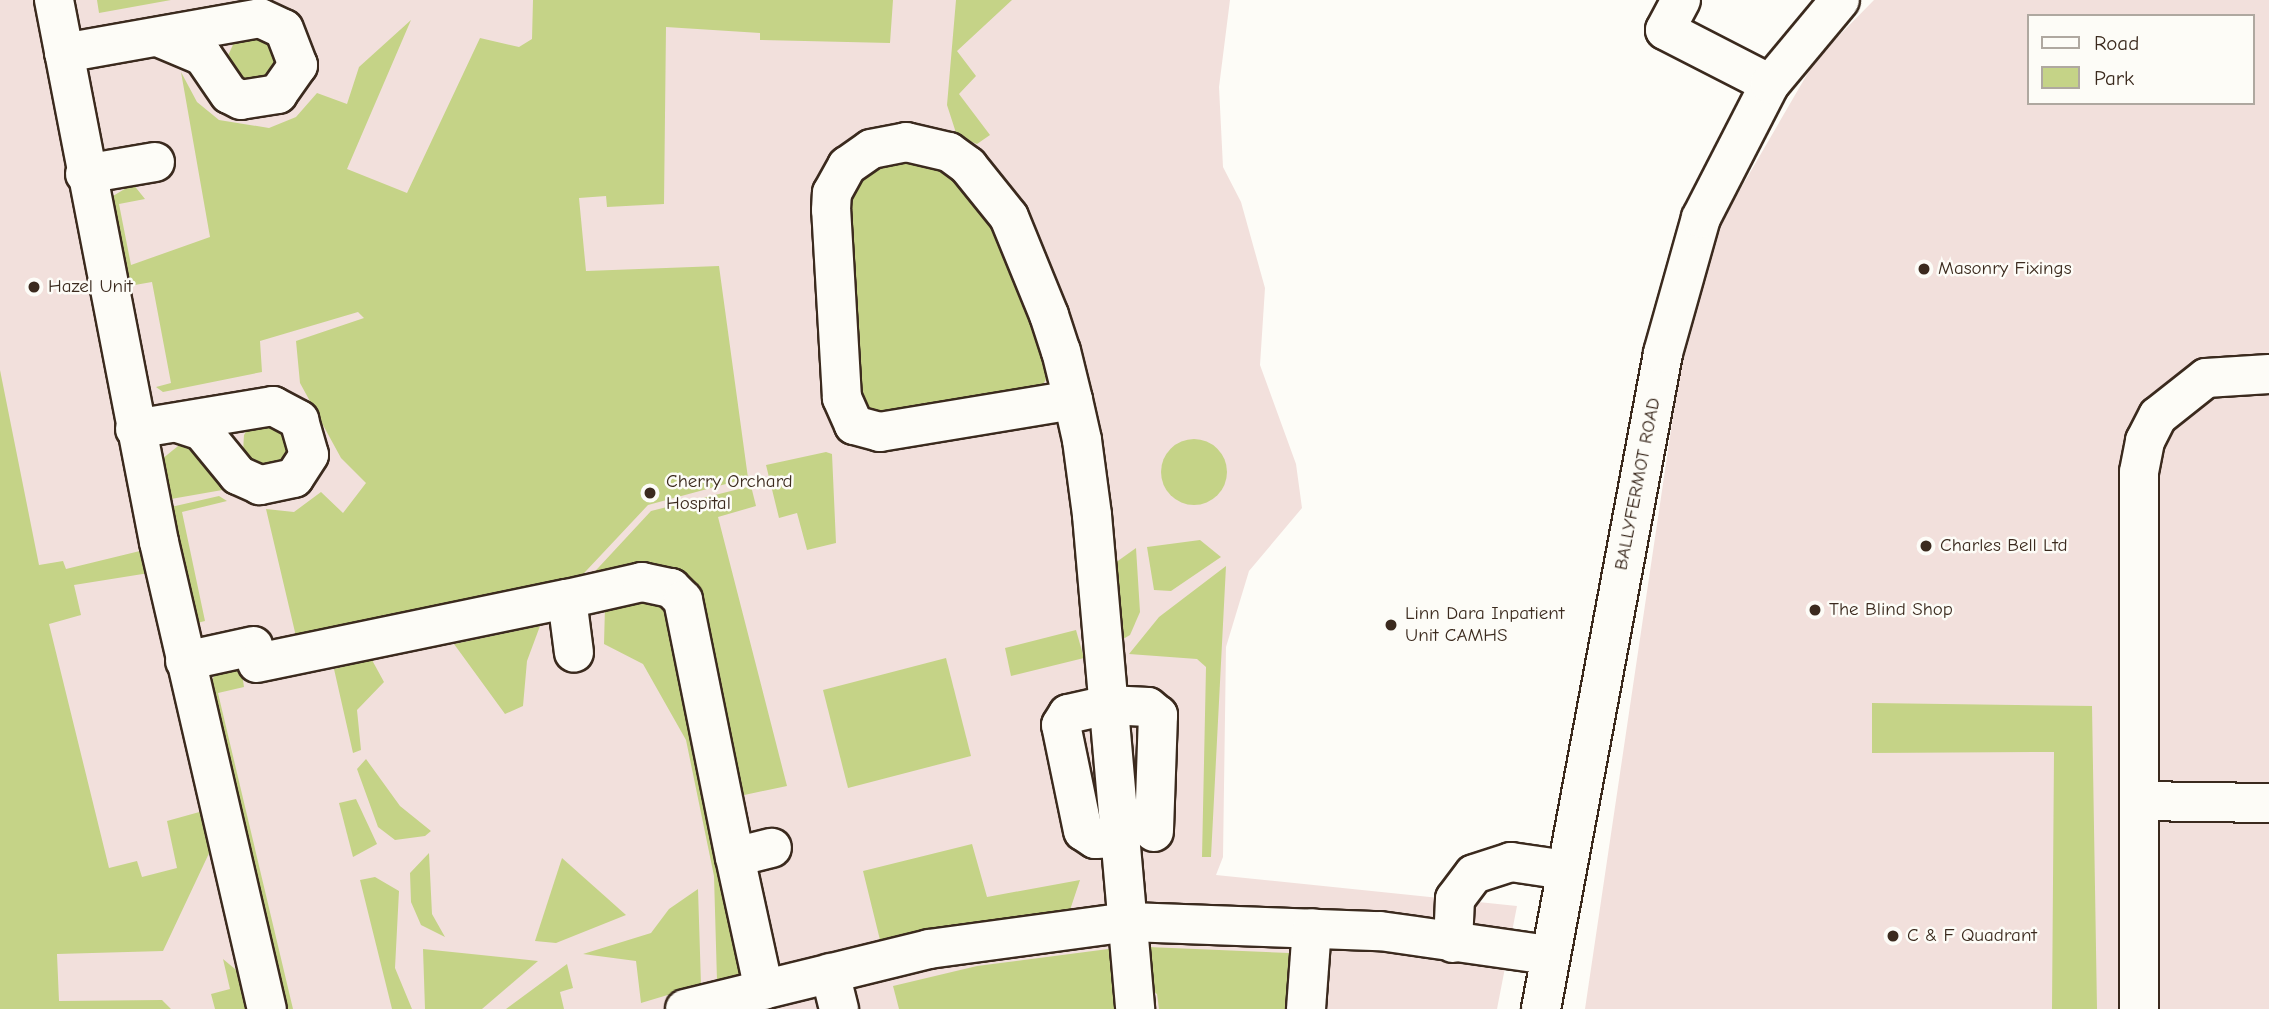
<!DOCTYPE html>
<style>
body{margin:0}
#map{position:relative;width:2269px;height:1009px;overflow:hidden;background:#fdfcf7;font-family:"Comic Neue",sans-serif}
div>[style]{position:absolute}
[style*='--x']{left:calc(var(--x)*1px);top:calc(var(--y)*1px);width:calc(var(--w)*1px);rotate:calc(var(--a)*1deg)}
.built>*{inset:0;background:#f2e0dc}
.green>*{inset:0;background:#c5d387}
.round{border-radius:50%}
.roads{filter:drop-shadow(2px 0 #3b2a1e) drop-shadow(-2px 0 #3b2a1e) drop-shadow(0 2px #3b2a1e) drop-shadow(0 -2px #3b2a1e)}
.minor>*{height:38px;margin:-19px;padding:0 19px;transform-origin:19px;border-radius:19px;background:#fdfcf7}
.major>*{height:38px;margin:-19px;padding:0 19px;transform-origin:19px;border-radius:19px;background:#fdfcf7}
.dots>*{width:19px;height:19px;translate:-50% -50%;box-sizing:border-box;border:4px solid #fdfcf7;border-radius:50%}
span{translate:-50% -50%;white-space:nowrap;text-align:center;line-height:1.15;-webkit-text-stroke:5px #fdfcf7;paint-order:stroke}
.poi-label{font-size:19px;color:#3b2a1e}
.left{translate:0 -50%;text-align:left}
.street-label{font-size:19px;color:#3b2a1e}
.legend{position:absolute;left:2027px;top:14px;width:228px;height:91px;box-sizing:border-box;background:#fdfcf7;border:2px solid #afa8a0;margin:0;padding:9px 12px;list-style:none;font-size:21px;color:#3b2a1e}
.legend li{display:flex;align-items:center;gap:14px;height:35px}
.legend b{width:35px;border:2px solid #afa8a0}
</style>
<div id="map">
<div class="built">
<i style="clip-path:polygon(0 0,1230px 0,1219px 87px,1223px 167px,1241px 202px,1265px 288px,1260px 365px,1296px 464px,1302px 508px,1249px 571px,1226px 647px,1223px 857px,1216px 875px,1517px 906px,1497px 1009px,0 1009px)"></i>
<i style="clip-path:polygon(evenodd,1874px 0,2269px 0,2269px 1009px,1585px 1009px,1679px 376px,1720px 224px,1816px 59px,1874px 0,2029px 16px,2253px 16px,2253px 103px,2029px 103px,2029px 16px)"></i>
</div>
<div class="green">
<i style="clip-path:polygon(97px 0,171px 0,99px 13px)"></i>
<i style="clip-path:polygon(533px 0,893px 0,890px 43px,760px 40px,760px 33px,666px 27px,664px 204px,607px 207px,606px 196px,579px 198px,586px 271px,719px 266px,748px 478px,648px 505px,571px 587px,298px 645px,266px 509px,294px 512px,321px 492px,343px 513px,366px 483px,341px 458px,300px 383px,296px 341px,364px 318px,358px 312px,260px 341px,262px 372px,163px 392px,156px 387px,171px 383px,152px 282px,129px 286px,113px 196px,133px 184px,145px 199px,119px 204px,131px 265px,210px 237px,181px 72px,197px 102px,219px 120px,269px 128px,296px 117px,317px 93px,347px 104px,359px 67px,411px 20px,347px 169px,407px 193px,480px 38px,519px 47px,532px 39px)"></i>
<i style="clip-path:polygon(956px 0,1012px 0,957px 51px,976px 76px,959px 94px,990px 135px,977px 144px,957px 136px,947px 105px)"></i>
<i style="clip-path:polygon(237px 36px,272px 36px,280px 72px,247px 87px,226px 60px)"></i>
<i style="clip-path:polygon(934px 161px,986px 198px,1052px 369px,1041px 388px,878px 418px,856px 400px,846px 184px,870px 163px)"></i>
<i style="clip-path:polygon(0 370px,39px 565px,63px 561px,66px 569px,144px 550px,149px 573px,74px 585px,81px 615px,49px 624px,109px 868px,137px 861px,142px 877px,177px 868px,167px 821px,203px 811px,212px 847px,163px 951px,57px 954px,59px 1001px,162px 1000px,171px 1009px,0 1009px)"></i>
<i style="clip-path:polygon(281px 422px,291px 460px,260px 471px,243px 452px,244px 435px,249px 427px)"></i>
<i style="clip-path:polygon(188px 438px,228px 489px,171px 499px,162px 459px)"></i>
<i class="round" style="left:1161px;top:439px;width:66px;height:66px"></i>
<i style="clip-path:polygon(826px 452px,832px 454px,836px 543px,807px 550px,797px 513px,779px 518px,766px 465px)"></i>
<i style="clip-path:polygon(751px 486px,756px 506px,718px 517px,787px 786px,735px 797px,696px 611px,586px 581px,651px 511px)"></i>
<i style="clip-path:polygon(219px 496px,227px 501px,182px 512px,205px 621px,197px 623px,171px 507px)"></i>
<i style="clip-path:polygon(1200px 540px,1221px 557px,1171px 591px,1154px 590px,1147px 547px)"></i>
<i style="clip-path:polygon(1136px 548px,1140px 612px,1130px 635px,1118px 642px,1115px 563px)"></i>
<i style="clip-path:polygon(1226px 566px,1211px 857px,1202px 857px,1206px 667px,1197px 659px,1129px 654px,1159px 617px)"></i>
<i style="clip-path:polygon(639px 598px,667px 606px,748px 973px,717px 981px,714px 876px,686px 740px,643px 664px,604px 644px,605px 606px)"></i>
<i style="clip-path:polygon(540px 626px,527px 661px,523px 706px,505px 714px,454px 644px)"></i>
<i style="clip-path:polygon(1076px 630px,1084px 658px,1011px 676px,1005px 648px)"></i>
<i style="clip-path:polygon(946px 658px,971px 756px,848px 788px,823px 690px)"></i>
<i style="clip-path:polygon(372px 660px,384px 682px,357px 710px,361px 750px,353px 753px,334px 669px)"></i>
<i style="clip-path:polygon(241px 667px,244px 687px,218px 693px,293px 1009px,286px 1009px,210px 685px,215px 674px)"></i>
<i style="clip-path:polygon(1872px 703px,2092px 706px,2097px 1009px,2052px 1009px,2054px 752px,1872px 753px)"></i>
<i style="clip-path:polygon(366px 759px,400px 806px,431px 831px,425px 836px,395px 840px,378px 827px,357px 769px)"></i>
<i style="clip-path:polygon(356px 799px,377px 844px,353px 857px,339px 803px)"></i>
<i style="clip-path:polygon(972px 844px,987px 897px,1080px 880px,1069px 913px,881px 944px,863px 871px)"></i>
<i style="clip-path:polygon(429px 853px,432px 914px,445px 937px,421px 925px,411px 902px,410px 873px)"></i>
<i style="clip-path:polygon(562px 858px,626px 915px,556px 943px,535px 941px)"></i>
<i style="clip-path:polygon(375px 877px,399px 891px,395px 968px,412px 1009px,392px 1009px,360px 880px)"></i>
<i style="clip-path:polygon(698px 889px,701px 985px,641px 1003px,636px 961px,583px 954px,651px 933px,669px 909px)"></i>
<i style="clip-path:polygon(1148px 947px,1289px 953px,1293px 1009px,1159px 1009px,1157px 994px,1149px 989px)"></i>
<i style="clip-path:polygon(1116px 948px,1121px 1009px,899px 1009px,893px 986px,977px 966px)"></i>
<i style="clip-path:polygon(423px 949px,538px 961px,482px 1009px,425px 1009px)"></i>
<i style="clip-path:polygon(223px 959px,241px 974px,250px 1009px,215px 1009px,211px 994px,230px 989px)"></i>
<i style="clip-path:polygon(567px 964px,573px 988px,560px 992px,564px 1009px,506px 1009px)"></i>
</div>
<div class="roads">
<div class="minor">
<i style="--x:54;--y:0;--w:552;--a:79.04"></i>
<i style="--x:159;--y:542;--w:479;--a:77"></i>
<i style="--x:1681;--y:0;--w:34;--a:118"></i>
<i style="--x:1665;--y:30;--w:118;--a:27.2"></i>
<i style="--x:64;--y:53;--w:199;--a:-10.1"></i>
<i style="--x:260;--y:18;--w:26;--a:25"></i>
<i style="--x:284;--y:29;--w:39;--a:69"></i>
<i style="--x:298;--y:65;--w:35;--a:125"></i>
<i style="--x:278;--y:94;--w:37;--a:171"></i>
<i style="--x:241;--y:100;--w:13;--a:-153"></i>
<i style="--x:229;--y:94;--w:46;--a:-124.4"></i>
<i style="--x:203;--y:56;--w:49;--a:-157.1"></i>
<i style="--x:85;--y:174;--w:71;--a:-9.7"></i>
<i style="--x:1073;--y:400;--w:196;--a:170.6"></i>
<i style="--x:880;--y:432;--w:27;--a:-165"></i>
<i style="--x:854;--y:425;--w:30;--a:-114"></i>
<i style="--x:842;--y:398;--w:188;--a:-93.3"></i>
<i style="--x:831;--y:210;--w:17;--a:-87"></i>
<i style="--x:832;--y:193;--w:31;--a:-61"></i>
<i style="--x:847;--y:166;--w:29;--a:-35"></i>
<i style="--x:871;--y:149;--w:36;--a:-11"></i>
<i style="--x:906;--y:142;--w:44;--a:13.1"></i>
<i style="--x:949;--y:152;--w:24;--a:36"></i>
<i style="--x:968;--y:166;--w:65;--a:51.2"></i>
<i style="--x:1009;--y:217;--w:106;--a:67.8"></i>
<i style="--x:1049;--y:315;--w:38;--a:72"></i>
<i style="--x:1061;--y:351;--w:50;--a:76.2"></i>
<i style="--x:1073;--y:400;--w:41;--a:77.3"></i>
<i style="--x:1082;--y:440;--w:76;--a:82.4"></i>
<i style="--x:1092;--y:515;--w:496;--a:85"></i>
<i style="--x:135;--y:429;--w:140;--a:-9.5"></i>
<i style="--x:273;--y:406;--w:30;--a:28"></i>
<i style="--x:299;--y:420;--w:36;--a:74"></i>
<i style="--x:309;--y:455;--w:27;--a:123"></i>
<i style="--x:294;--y:478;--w:35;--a:168"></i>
<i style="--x:260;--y:485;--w:24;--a:-156"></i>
<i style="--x:238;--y:475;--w:57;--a:-129.3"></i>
<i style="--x:202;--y:431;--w:25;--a:-162"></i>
<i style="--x:567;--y:599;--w:77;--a:-12.8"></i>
<i style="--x:642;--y:582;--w:30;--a:12"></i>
<i style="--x:671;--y:588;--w:17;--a:45"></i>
<i style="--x:683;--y:600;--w:262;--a:78.6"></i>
<i style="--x:185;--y:661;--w:70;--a:-12.4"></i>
<i style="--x:257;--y:663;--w:317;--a:-11.7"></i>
<i style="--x:567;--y:599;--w:54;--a:82.6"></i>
<i style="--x:2139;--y:801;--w:130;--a:0.9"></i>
<i style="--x:1122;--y:838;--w:27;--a:178"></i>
<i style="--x:1095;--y:839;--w:14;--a:-146"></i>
<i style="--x:1083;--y:831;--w:108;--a:-101.7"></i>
<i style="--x:1061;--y:725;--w:13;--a:-58"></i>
<i style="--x:1068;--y:714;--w:41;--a:-12.7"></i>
<i style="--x:1108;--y:705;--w:40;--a:2.9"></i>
<i style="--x:1148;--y:707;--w:13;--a:39"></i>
<i style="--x:1158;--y:715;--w:117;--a:92"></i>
<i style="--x:1453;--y:943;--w:44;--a:-87.4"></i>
<i style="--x:1455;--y:899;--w:31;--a:-53"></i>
<i style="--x:1474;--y:874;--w:39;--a:-18"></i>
<i style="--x:1511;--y:862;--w:56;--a:8.3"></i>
<i style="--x:830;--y:973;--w:37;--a:76"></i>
<i style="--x:764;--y:990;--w:136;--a:-102.3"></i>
<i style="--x:735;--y:857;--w:38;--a:-14"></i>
<i style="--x:685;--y:1009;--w:251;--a:-13.8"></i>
<i style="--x:929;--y:949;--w:202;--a:-7.7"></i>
<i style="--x:1129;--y:922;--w:251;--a:2.1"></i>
<i style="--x:1380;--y:931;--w:170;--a:8.1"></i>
<i style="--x:1306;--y:1009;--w:81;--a:-85.8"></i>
<i style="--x:2139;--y:1009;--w:537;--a:-90"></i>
<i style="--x:2139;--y:472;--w:32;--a:-79"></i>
<i style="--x:2145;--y:441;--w:28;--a:-63"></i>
<i style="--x:2158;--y:416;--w:61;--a:-38.4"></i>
<i style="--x:2206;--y:378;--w:63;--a:-3.6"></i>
</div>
<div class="major">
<i style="--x:1541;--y:1009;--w:667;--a:-79.46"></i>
<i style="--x:1663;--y:353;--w:140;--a:-74.3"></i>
<i style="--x:1701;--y:218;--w:151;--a:-62.8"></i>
<i style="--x:1770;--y:84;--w:109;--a:-50.2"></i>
</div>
</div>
<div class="dots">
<i style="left:1924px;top:269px;background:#3b2a1e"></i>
<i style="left:34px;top:287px;background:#3b2a1e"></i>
<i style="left:650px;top:493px;background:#3b2a1e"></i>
<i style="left:1926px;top:546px;background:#3b2a1e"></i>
<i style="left:1815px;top:610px;background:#3b2a1e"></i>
<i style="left:1391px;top:625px;background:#3b2a1e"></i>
<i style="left:1893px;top:936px;background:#3b2a1e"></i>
</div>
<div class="poi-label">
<span class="left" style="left:1938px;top:269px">Masonry Fixings</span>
<span class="left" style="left:48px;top:287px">Hazel Unit</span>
<span class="left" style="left:666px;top:493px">Cherry Orchard<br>Hospital</span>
<span class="left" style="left:1940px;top:546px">Charles Bell Ltd</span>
<span class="left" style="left:1829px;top:610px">The Blind Shop</span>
<span class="left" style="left:1405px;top:625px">Linn Dara Inpatient<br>Unit CAMHS</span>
<span class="left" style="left:1907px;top:936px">C &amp; F Quadrant</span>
</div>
<div class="street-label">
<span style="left:1638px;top:484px;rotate:-79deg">BALLYFERMOT ROAD</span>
</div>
<ul class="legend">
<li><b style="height:9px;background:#fdfcf7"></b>Road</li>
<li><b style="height:19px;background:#c5d387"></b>Park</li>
</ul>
</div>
